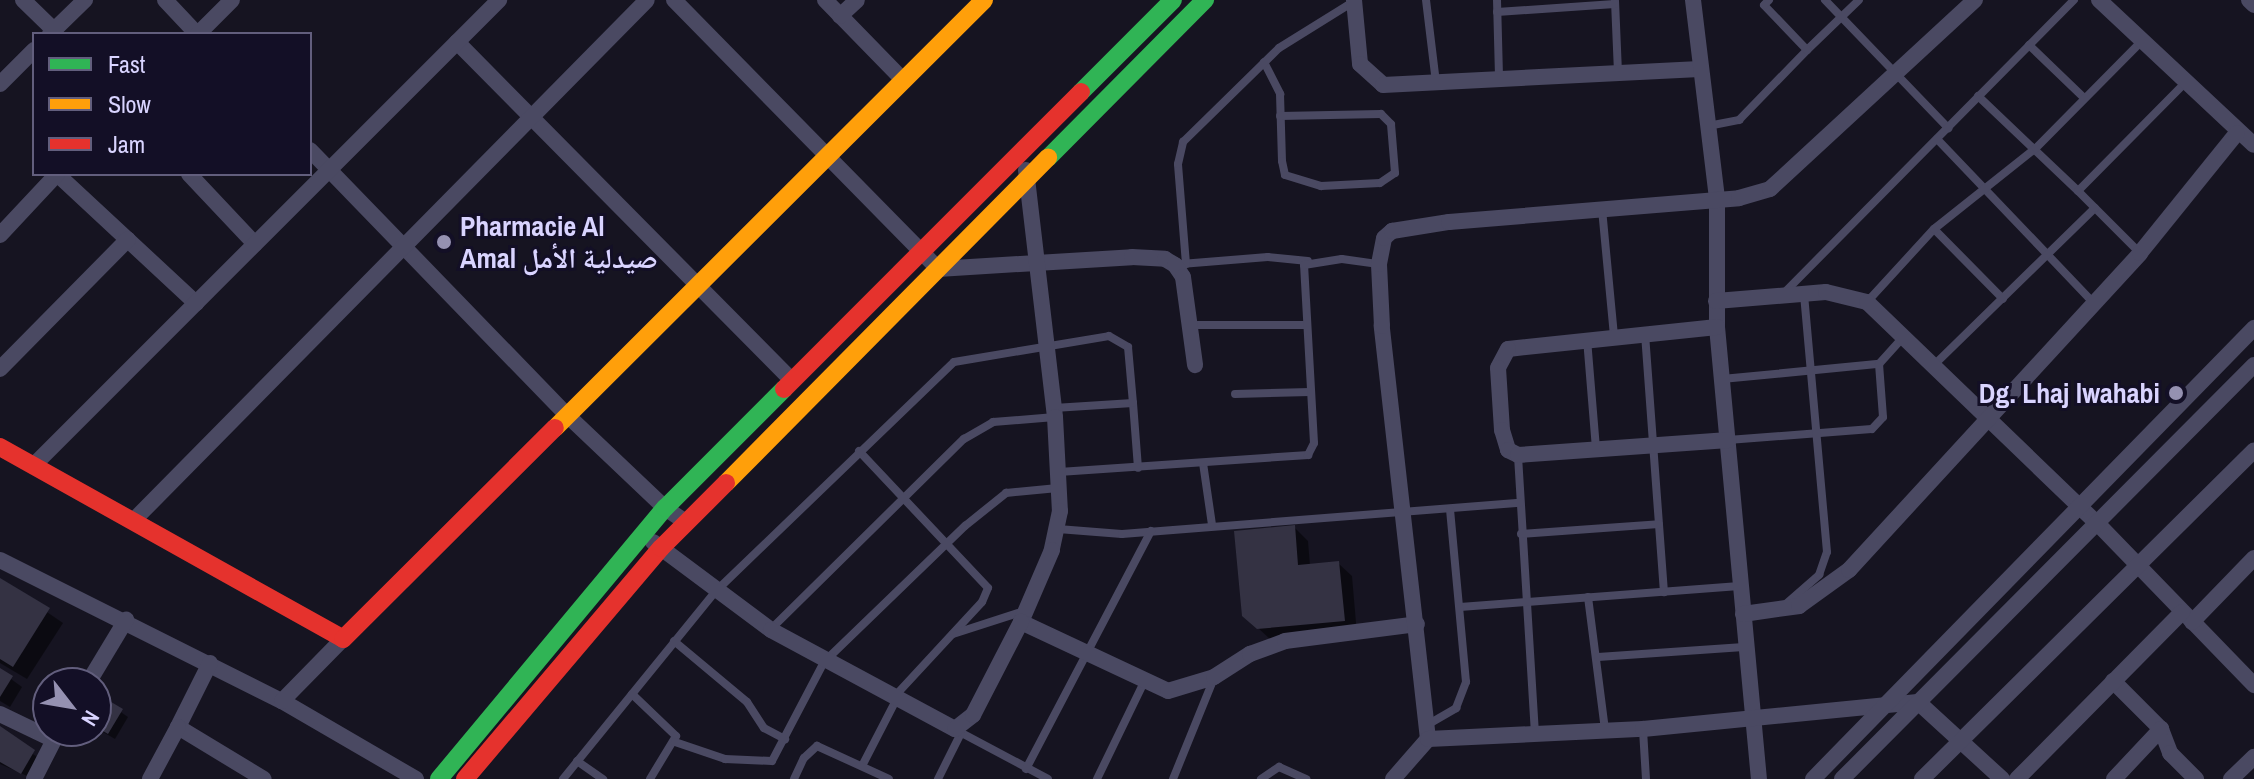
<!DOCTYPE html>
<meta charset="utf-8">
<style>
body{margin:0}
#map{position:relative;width:2254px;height:779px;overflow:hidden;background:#161421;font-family:"Archivo Narrow","Noto Naskh Arabic",sans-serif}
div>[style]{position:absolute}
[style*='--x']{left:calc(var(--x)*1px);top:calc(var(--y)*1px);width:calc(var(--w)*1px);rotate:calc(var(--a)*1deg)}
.shadow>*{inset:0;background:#0007}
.building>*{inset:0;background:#343243}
.lane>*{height:8px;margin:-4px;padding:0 4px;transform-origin:4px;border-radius:4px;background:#4a4962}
.street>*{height:16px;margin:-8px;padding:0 8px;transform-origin:8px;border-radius:8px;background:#4a4962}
.fast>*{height:18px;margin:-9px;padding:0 9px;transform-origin:9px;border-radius:9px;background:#30b455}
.slow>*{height:18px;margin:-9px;padding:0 9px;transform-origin:9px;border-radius:9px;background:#ff9f0a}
.jam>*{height:18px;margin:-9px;padding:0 9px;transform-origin:9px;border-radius:9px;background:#e5322d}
.dots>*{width:22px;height:22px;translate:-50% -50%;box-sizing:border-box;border:4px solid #130f26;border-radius:50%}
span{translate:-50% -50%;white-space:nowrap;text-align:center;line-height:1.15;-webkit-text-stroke:6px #130f26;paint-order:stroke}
.poi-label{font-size:28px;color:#d9d4ff;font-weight:700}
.left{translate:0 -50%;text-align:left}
.right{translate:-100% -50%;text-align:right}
.legend{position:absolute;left:32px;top:32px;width:280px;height:144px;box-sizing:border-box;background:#130f26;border:2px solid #625e7d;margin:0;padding:10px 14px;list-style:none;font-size:24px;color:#d9d4ff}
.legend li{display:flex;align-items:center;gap:16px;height:40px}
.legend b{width:40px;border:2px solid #625e7d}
.north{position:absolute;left:32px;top:667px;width:80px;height:80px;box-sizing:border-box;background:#130f26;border:2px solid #625e7d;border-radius:50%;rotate:121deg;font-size:22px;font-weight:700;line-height:32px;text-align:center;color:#d9d4ff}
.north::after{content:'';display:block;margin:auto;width:28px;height:36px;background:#9591b1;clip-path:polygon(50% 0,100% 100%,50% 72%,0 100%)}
</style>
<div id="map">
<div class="shadow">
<i style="clip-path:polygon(1294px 527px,1308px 541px,1310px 565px,1338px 563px,1352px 576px,1357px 634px,1273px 642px,1244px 615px)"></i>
<i style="clip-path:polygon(0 580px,63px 623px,27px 679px,0 663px)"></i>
<i style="clip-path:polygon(0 671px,22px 687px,10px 707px,0 701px)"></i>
<i style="clip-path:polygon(96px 695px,128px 717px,115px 739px,96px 728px)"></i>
<i style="clip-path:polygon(0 730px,44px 762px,34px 779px,0 764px)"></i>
</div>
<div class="building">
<i style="clip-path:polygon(1295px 525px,1298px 565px,1339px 561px,1345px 621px,1257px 629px,1242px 616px,1234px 531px)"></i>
<i style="clip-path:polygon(0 578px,50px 608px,13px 667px,0 659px)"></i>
<i style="clip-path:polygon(0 668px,13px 676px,0 697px)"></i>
<i style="clip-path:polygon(96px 693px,123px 709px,108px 734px,96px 727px)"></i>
<i style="clip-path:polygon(0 726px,35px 750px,21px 774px,0 762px)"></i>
</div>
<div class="lane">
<i style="--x:1426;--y:0;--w:84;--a:83.1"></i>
<i style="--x:1497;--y:0;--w:79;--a:88.5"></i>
<i style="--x:1825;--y:0;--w:178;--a:46.1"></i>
<i style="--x:1615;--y:1;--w:73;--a:87.6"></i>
<i style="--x:1497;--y:12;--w:118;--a:-3.9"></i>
<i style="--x:2029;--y:45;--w:76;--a:43.9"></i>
<i style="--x:1807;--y:50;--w:72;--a:-43.9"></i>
<i style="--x:1264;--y:62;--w:36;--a:63"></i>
<i style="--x:1280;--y:94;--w:67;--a:88.3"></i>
<i style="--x:1282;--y:161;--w:14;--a:78"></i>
<i style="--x:1285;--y:175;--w:38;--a:17"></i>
<i style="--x:1321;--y:186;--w:59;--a:-2.9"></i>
<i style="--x:1380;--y:183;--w:18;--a:-34"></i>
<i style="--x:1395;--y:173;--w:49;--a:-94.7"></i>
<i style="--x:1391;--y:124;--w:14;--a:-135"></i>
<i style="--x:1381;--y:114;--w:101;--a:178.9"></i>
<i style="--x:1978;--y:96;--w:138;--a:43.5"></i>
<i style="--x:2078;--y:191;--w:152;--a:-45.3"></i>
<i style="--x:1708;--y:126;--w:32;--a:-11"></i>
<i style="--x:1739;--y:120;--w:98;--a:-45.8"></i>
<i style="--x:1807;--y:50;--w:62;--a:-133.7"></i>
<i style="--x:1764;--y:5;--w:7;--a:-45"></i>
<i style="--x:1937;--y:139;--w:226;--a:46.3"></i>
<i style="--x:2095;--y:208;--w:64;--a:45"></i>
<i style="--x:1602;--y:209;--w:127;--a:84.6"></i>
<i style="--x:1934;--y:229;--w:98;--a:45.4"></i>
<i style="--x:1181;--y:264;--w:87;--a:-4.6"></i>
<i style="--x:1268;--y:257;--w:40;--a:5.7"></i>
<i style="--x:1186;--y:264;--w:100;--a:-94.6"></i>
<i style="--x:1178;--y:164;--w:23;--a:-77"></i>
<i style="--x:1183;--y:142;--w:134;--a:-44.4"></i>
<i style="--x:1279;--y:48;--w:87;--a:-31.9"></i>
<i style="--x:1782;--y:295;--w:415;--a:-45.3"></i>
<i style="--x:1867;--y:302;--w:99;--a:-47.5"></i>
<i style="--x:1934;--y:229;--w:130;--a:-38.5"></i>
<i style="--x:2036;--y:148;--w:151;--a:-45.3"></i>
<i style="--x:1190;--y:325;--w:116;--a:0"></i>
<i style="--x:1645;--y:334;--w:259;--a:85.8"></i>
<i style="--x:1587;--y:339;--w:110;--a:85.3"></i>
<i style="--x:1933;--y:366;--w:226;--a:-44.3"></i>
<i style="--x:2095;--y:208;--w:24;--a:-135"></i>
<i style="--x:1722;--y:379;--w:158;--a:-5.5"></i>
<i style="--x:1879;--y:364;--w:38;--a:-48"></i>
<i style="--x:1235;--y:394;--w:75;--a:-1.5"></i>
<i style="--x:1054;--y:408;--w:79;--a:-3.6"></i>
<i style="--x:1133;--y:403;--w:65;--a:85.6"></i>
<i style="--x:1728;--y:440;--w:144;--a:-4.4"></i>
<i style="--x:1872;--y:429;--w:16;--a:-47"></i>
<i style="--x:1883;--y:417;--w:53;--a:-94.3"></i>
<i style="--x:859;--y:451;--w:188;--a:46.7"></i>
<i style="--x:988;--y:588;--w:15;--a:113"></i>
<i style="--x:982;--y:602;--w:131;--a:132.8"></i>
<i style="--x:1518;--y:456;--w:278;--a:86.5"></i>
<i style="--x:1203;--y:463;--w:63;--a:81.7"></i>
<i style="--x:1059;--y:472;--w:250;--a:-3.9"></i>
<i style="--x:1308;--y:455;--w:13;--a:-63"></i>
<i style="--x:1314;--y:443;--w:178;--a:-93.2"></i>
<i style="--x:1304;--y:265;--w:38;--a:-9"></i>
<i style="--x:1342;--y:259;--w:37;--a:8"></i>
<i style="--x:1058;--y:529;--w:64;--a:4.5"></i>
<i style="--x:1122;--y:534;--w:399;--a:-4.5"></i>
<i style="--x:1521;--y:534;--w:138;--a:-4.1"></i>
<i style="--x:1588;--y:597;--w:134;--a:82.7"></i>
<i style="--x:1787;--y:603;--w:43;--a:-41.2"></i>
<i style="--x:1819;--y:575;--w:24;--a:-71"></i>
<i style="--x:1827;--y:552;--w:259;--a:-95.1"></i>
<i style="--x:1460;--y:607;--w:280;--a:-4.3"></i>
<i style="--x:771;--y:629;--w:271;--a:-44.6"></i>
<i style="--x:964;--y:439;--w:34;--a:-30"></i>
<i style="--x:993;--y:422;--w:62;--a:-4.6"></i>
<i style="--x:953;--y:634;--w:75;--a:-17.9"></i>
<i style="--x:674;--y:641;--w:95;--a:39.9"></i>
<i style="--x:747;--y:702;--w:31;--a:57"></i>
<i style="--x:764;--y:728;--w:24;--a:28"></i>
<i style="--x:1598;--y:657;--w:146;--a:-3.9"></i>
<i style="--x:632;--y:694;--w:61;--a:43.7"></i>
<i style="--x:676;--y:736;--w:50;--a:121.2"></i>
<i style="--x:1427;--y:725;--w:34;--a:-30"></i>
<i style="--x:1456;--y:708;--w:28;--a:-69"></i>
<i style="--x:1466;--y:682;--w:173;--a:-95.3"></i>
<i style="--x:956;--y:730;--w:104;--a:28"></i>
<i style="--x:1643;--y:730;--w:49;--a:86.5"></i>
<i style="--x:675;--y:742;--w:53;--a:18.8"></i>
<i style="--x:725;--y:759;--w:47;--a:2.4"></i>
<i style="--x:772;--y:761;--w:112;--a:-62.3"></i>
<i style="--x:824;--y:662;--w:196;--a:-44"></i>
<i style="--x:965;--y:526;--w:53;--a:-38.8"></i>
<i style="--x:1006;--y:493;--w:52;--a:-5.5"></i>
<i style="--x:577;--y:761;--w:32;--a:35"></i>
<i style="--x:862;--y:766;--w:74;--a:-62.7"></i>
<i style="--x:1026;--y:769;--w:269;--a:-62.3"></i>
<i style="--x:563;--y:779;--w:242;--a:-50.9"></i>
<i style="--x:716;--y:591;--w:330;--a:-43.9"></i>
<i style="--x:954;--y:362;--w:157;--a:-9.5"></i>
<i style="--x:1109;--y:336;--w:22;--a:30"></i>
<i style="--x:1128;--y:347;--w:56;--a:84.9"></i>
<i style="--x:794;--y:779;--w:23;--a:-65"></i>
<i style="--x:804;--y:758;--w:18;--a:-43"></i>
<i style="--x:817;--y:746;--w:79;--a:24.6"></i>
<i style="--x:938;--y:779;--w:51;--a:-63.4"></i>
<i style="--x:1097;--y:779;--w:108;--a:-64.1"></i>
<i style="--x:1173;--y:779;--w:109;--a:-67.9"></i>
<i style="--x:1261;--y:779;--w:22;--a:-34"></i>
<i style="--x:1279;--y:767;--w:30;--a:24"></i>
</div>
<div class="street">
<i style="--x:23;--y:0;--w:43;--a:44.1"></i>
<i style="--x:165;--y:0;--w:47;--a:46.7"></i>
<i style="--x:674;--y:0;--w:377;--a:45.5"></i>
<i style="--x:938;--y:269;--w:194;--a:-3.5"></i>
<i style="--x:1132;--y:257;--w:33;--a:3"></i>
<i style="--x:1165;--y:259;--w:12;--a:31"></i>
<i style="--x:1175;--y:265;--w:14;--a:56"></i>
<i style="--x:1183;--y:277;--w:89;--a:82.2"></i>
<i style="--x:825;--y:0;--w:110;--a:45.7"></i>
<i style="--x:1354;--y:0;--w:64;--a:84.6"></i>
<i style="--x:1360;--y:64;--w:31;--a:42"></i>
<i style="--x:1383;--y:85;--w:317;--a:-2.9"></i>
<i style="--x:1693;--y:0;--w:200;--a:83.1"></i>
<i style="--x:1717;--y:199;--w:128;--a:90"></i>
<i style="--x:1717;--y:327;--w:454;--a:84.7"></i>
<i style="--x:2099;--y:0;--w:212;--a:43.1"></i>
<i style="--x:2249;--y:0;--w:7;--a:45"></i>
<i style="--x:840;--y:16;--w:23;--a:-43"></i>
<i style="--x:50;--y:34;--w:49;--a:-44.2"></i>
<i style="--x:198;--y:34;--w:48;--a:-45"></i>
<i style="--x:457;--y:42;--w:474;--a:45.3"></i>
<i style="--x:0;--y:84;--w:48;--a:-45"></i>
<i style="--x:310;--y:150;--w:368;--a:45.9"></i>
<i style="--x:566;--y:414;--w:137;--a:43.5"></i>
<i style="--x:665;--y:508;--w:25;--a:34"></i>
<i style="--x:1026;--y:170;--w:249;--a:83.3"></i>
<i style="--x:1055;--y:417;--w:94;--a:87"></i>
<i style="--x:1060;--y:511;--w:40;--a:102"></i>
<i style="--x:1052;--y:550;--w:78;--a:113.3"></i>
<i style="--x:1021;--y:622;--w:162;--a:25.1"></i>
<i style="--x:1168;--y:691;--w:48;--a:-16.9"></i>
<i style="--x:1214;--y:677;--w:43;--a:-32.6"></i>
<i style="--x:1250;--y:654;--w:37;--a:-20"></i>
<i style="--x:1285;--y:641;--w:133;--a:-7.3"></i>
<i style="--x:57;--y:174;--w:190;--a:42.9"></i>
<i style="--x:189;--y:174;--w:96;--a:46.7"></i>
<i style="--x:0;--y:235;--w:83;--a:-46.9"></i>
<i style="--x:1716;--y:301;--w:110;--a:-4.7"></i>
<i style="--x:1826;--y:292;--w:42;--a:13.7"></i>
<i style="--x:1867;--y:302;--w:319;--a:43.9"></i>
<i style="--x:2097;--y:523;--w:226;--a:45.9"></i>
<i style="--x:1717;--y:327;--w:210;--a:174"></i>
<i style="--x:1508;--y:349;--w:21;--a:118"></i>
<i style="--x:1498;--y:368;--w:62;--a:86.3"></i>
<i style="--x:1502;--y:430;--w:21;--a:73"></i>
<i style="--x:1508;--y:450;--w:11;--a:27"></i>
<i style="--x:1518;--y:455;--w:211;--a:-4.1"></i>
<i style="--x:0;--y:369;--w:182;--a:-45.4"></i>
<i style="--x:34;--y:465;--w:658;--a:-45"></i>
<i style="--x:134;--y:520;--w:730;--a:-45.39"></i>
<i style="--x:653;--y:542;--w:147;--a:36.7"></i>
<i style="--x:771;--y:630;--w:209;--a:28.3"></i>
<i style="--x:955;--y:729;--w:23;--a:-38"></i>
<i style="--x:973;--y:715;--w:105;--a:-62.7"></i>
<i style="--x:0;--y:560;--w:315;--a:26.6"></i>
<i style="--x:282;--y:701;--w:155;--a:30.2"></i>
<i style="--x:1743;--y:614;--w:57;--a:-8.1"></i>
<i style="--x:1799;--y:606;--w:62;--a:-35.8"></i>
<i style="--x:1849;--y:570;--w:430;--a:-47.4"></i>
<i style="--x:2140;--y:253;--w:154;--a:-51.1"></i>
<i style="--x:2192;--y:622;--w:89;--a:-45.9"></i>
<i style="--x:210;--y:663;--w:72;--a:116.6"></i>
<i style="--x:178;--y:727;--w:100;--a:31.2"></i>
<i style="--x:2113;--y:681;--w:68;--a:45"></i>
<i style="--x:2161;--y:729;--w:26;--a:69"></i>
<i style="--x:2170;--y:753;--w:37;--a:45"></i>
<i style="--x:88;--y:683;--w:74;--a:-58.9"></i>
<i style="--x:282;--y:701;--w:87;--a:-45.5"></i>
<i style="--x:0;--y:714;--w:60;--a:25.7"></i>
<i style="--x:54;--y:740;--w:11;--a:-56"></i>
<i style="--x:1428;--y:739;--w:416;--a:-96.4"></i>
<i style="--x:1382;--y:326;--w:62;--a:-92.8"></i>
<i style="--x:1379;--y:264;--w:26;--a:-79"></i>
<i style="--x:1384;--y:238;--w:11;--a:-41"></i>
<i style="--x:1392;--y:231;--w:58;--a:-9"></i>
<i style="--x:1449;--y:222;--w:291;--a:-4.7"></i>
<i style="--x:1739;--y:198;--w:32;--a:-16"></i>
<i style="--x:1770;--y:189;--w:279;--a:-42.7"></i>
<i style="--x:34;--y:779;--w:44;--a:-62.9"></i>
<i style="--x:150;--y:779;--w:59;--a:-61.7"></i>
<i style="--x:1393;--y:779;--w:53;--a:-48.8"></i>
<i style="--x:1428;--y:739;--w:215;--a:-2.7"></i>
<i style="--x:1643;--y:729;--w:276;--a:-5.6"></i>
<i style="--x:1918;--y:702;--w:114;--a:42.5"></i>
<i style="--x:1813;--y:779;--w:631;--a:-45.64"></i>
<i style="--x:1842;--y:779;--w:584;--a:-45.14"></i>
<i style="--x:1922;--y:779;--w:467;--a:-44.7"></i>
<i style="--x:2017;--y:779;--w:235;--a:-45.3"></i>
<i style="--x:2114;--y:779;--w:69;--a:-46.8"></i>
<i style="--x:2231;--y:779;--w:32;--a:-44"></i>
</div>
<div class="fast">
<i style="--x:1081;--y:92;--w:130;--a:-45"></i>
<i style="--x:1048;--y:158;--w:223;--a:-45.2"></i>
<i style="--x:439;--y:779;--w:353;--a:-50.2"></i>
<i style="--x:665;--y:508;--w:168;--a:-45"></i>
</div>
<div class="slow">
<i style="--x:555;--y:428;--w:606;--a:-44.93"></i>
<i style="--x:726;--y:483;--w:458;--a:-45.3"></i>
</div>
<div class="jam">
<i style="--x:784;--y:389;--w:420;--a:-45"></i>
<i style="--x:0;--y:447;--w:393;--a:29.2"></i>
<i style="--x:343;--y:639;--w:299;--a:-44.9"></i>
<i style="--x:465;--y:779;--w:303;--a:-49.7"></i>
<i style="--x:661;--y:548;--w:92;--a:-45"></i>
</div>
<div class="dots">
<i style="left:444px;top:242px;background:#9591b1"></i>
<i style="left:2176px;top:393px;background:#9591b1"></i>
</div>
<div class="poi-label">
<span class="left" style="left:460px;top:242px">Pharmacie Al<br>Amal صيدلية الأمل</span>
<span class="right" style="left:2160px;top:393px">Dg. Lhaj lwahabi</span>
</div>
<ul class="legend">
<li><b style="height:10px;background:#30b455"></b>Fast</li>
<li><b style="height:10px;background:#ff9f0a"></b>Slow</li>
<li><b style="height:10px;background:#e5322d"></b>Jam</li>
</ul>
<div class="north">N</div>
</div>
